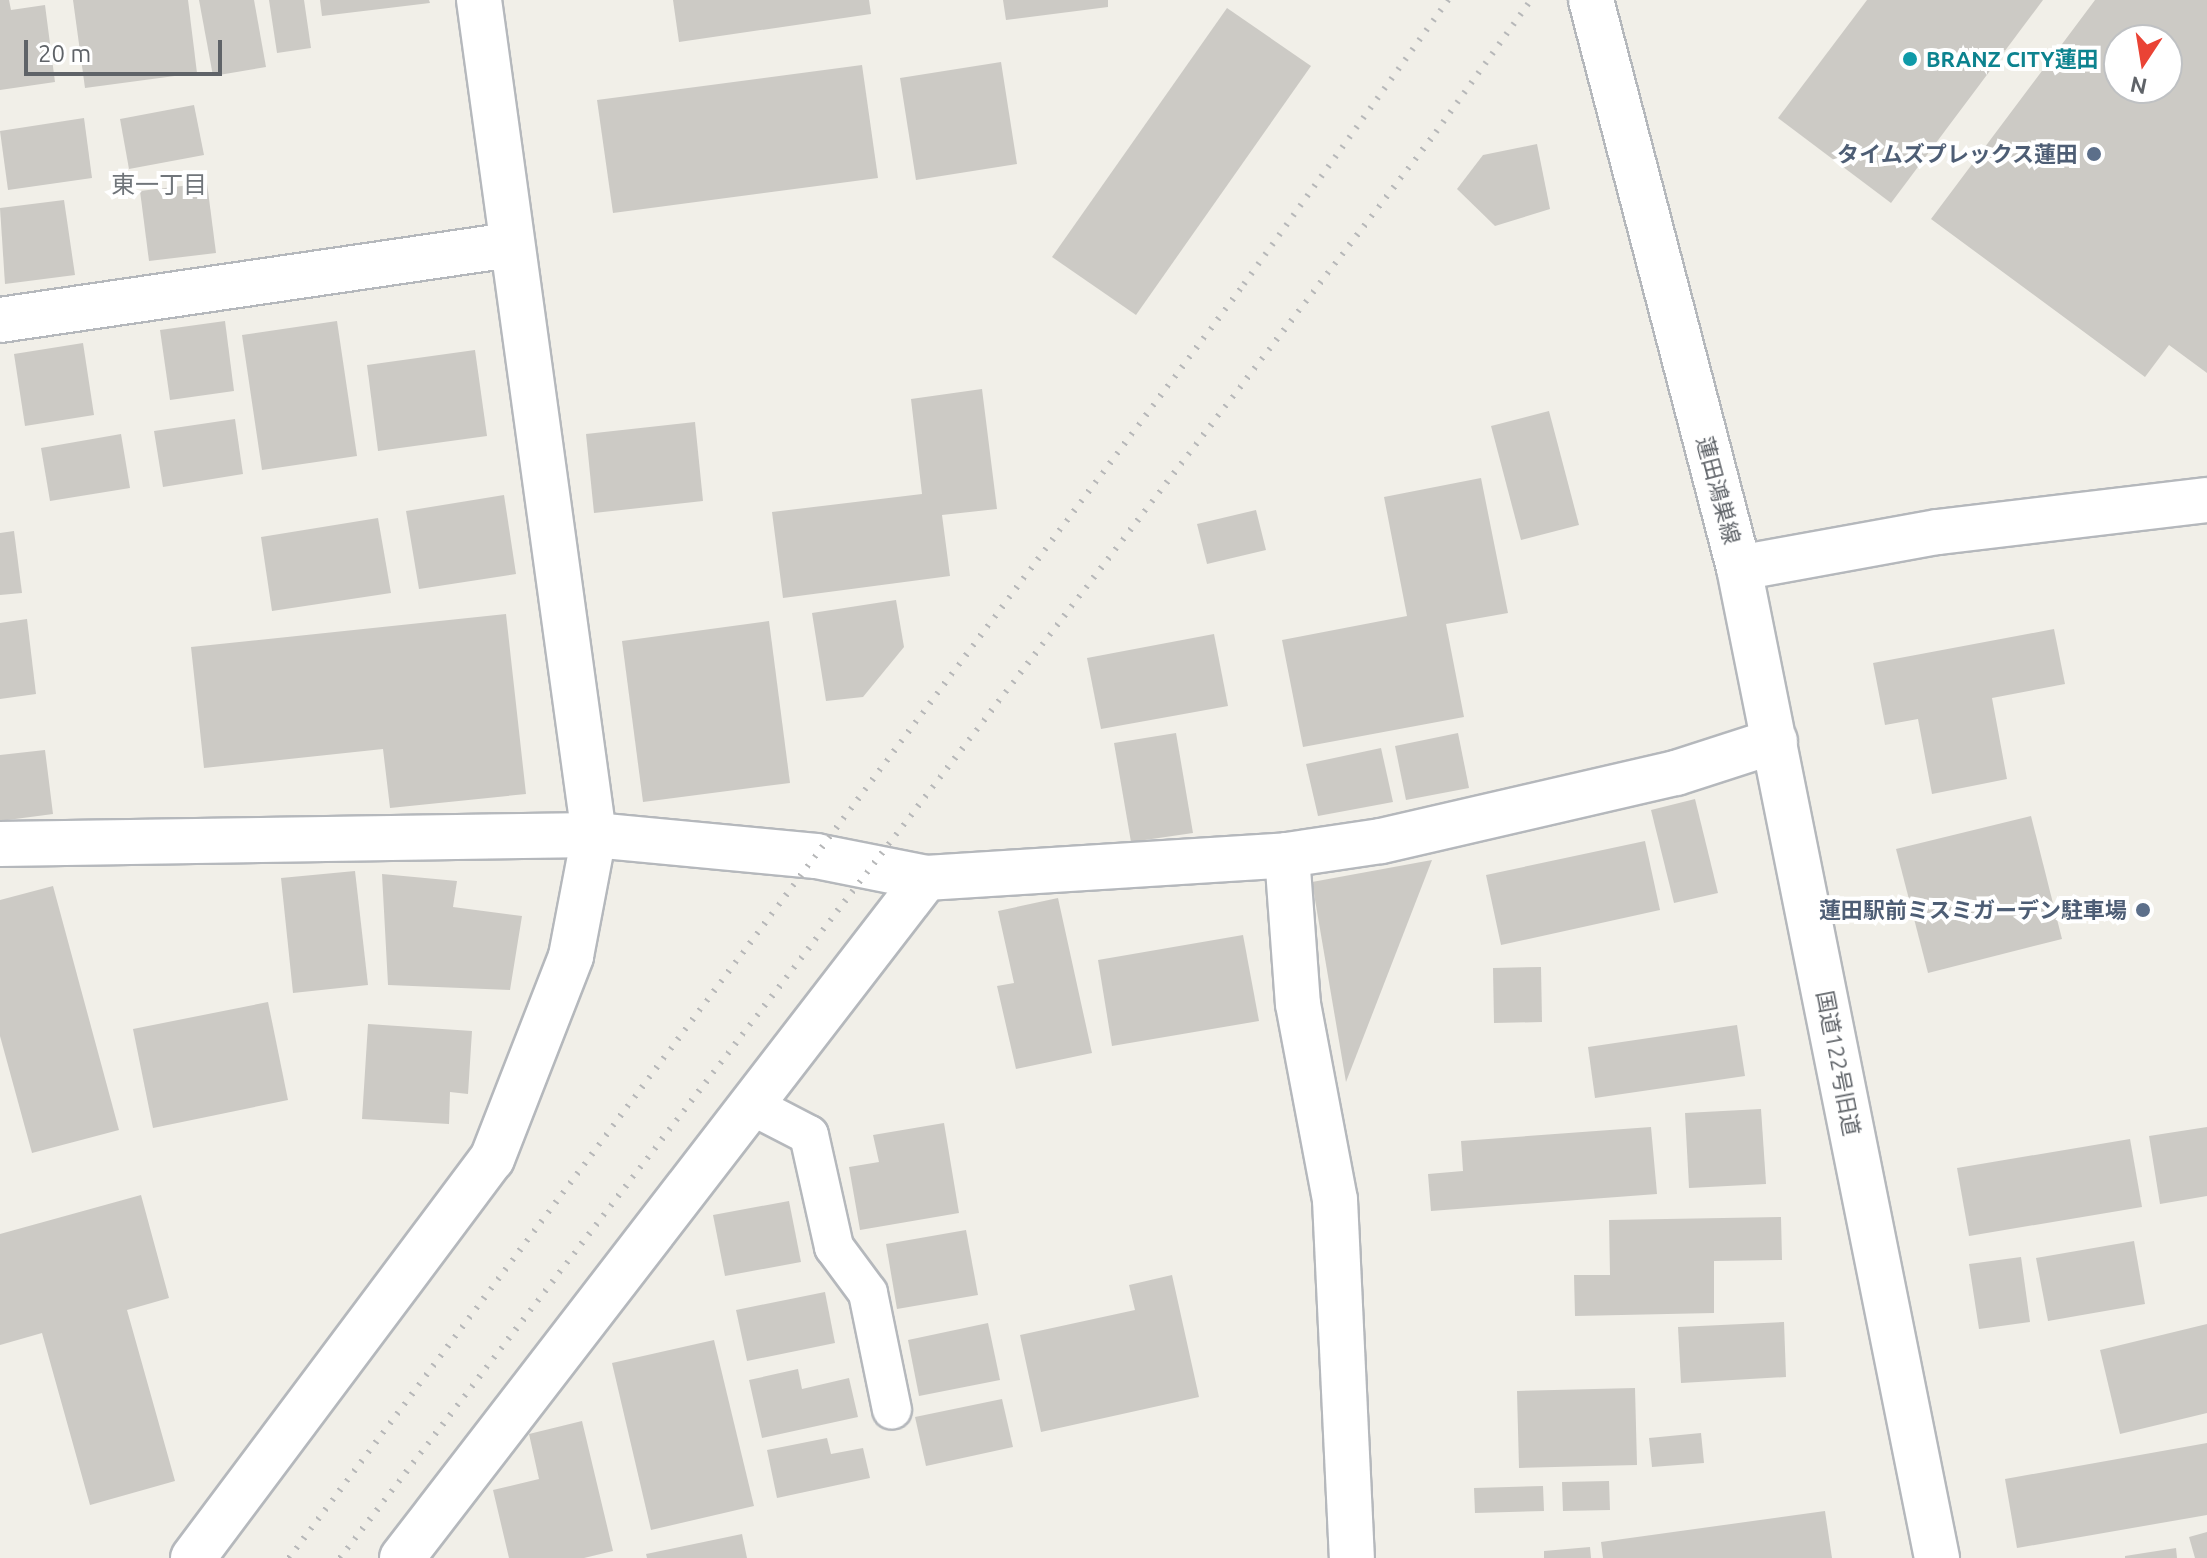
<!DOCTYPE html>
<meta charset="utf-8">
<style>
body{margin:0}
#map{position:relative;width:2207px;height:1558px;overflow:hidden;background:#f1efe8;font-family:Ubuntu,"Noto Sans JP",sans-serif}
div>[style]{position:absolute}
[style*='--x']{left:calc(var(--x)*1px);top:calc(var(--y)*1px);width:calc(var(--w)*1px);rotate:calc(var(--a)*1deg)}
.building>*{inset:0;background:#cccac5}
.roads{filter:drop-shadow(2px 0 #b5b8bc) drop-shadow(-2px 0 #b5b8bc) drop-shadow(0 2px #b5b8bc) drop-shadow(0 -2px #b5b8bc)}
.lane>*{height:38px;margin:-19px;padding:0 19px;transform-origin:19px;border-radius:19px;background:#fff}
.street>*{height:44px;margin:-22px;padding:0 22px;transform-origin:22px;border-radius:22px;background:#fff}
.secondary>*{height:44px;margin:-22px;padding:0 22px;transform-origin:22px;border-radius:22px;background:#fff}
.rail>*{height:6px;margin-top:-3px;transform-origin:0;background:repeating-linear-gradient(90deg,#b6b7b8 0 2px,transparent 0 12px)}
.dots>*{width:22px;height:22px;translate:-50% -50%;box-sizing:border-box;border:4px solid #fff;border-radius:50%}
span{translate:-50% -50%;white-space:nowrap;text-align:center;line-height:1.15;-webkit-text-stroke:8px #fff;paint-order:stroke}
.culture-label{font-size:22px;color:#0d838f;font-weight:700}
.left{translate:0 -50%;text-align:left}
.service-label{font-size:22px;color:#4e5e75;font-weight:700}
.right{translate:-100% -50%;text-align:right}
.street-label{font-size:22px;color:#5f6368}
.neighbourhood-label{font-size:24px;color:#70757a}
.north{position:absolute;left:2103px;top:24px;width:80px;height:80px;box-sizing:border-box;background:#fff;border:2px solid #bfc1c3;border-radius:50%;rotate:192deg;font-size:22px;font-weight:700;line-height:32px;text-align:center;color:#5f6368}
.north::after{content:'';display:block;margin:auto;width:28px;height:36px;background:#ea4335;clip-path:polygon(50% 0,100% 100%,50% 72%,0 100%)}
.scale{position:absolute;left:24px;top:40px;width:198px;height:36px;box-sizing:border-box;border:4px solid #5f6368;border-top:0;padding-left:10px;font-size:24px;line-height:28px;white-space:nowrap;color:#5f6368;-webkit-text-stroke:6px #fff;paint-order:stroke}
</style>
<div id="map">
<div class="building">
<i style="clip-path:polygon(0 0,9px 0,11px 10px,45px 5px,55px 82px,0 90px)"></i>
<i style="clip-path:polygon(73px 0,188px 0,197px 73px,85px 88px)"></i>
<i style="clip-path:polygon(199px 0,254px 0,266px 67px,213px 76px)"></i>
<i style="clip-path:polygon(269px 0,304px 0,311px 48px,277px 53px)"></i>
<i style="clip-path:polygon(320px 0,429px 0,430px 3px,322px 16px)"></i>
<i style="clip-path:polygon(673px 0,869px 0,871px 14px,679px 42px)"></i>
<i style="clip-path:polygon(1003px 0,1108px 0,1108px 7px,1006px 20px)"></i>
<i style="clip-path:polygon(1867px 0,2043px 0,1891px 203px,1778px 118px)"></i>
<i style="clip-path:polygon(evenodd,2095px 0,2207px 0,2207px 373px,2169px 345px,2145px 377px,1931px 219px,2095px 0,2119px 40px,2167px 40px,2167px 88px,2119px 88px,2119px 40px)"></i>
<i style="clip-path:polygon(1227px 8px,1311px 66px,1136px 315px,1052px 257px)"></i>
<i style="clip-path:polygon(1001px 62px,1017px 164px,916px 180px,900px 78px)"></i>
<i style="clip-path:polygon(862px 65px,878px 178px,613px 213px,597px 100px)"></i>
<i style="clip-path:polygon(194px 105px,204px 155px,129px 169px,120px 119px)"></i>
<i style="clip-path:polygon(84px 118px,92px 178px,8px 190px,0 131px)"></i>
<i style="clip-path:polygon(1537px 144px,1550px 209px,1495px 226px,1457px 189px,1483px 155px)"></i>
<i style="clip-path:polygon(207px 183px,216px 253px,149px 261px,140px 191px)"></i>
<i style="clip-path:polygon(64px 200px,75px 275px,5px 284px,0 208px)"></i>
<i style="clip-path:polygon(225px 321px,234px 391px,170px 400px,160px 330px)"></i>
<i style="clip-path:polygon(337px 321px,357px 456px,262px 470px,242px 335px)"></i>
<i style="clip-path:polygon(83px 343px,94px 415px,25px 426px,14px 354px)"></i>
<i style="clip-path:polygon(475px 350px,487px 436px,378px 451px,367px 365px)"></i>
<i style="clip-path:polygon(982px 389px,997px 509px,942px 515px,950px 576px,783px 598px,772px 512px,922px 494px,911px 399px)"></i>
<i style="clip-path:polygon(1549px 411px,1579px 525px,1521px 540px,1491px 426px)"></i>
<i style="clip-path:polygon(235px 419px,243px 474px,163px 487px,154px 431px)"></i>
<i style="clip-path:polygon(695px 422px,703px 501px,594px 513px,586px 434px)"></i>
<i style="clip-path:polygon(121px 434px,130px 488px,50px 501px,41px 448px)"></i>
<i style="clip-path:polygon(1481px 478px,1508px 613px,1446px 624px,1464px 717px,1303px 747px,1282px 640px,1407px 616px,1384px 497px)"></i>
<i style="clip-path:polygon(504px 495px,516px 574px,419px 589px,406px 511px)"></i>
<i style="clip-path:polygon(1256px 510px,1266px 550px,1207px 564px,1197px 524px)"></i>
<i style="clip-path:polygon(378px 518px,391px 593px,272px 611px,261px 537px)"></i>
<i style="clip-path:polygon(14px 531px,22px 593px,0 595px,0 533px)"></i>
<i style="clip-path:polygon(896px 600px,904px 647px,863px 697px,826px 701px,812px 613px)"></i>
<i style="clip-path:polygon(506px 614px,526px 794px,390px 808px,383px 749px,204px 768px,191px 647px)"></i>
<i style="clip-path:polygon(27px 619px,36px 694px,0 699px,0 623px)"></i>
<i style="clip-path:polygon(769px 621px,790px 783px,643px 802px,622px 641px)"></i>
<i style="clip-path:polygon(2054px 629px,2065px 684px,1992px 698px,2007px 779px,1932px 794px,1918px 719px,1885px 725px,1873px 663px)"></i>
<i style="clip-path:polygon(1214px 634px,1228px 706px,1101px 729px,1087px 658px)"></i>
<i style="clip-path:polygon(1176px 733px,1193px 833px,1131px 842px,1114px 743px)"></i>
<i style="clip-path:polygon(1458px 733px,1469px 788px,1406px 800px,1395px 746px)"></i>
<i style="clip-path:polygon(1381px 748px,1393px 802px,1318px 816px,1306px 764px)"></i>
<i style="clip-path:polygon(45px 750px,53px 814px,0 821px,0 755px)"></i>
<i style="clip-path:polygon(1695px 799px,1718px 893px,1674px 903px,1651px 810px)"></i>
<i style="clip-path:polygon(2031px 816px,2062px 939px,1928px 973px,1896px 849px)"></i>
<i style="clip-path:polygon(1645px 841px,1660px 910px,1501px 945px,1486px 875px)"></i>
<i style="clip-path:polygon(1432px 860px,1346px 1082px,1312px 882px)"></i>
<i style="clip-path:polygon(355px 871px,368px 985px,293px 993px,281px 878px)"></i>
<i style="clip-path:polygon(382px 874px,457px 881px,453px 907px,522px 916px,510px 990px,388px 985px)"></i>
<i style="clip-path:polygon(53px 886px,119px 1130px,32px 1153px,0 1036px,0 900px)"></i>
<i style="clip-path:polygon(1058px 898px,1092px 1053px,1016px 1069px,997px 986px,1014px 983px,998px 911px)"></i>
<i style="clip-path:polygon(1243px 935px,1259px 1021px,1112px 1046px,1098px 960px)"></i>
<i style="clip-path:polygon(1541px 967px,1542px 1022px,1494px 1023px,1493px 968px)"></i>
<i style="clip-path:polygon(268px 1002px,288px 1100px,153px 1128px,133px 1029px)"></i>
<i style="clip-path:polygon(368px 1024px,472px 1031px,468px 1094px,450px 1092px,449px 1124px,362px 1119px)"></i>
<i style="clip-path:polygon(1737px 1025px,1745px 1076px,1595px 1098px,1588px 1047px)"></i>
<i style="clip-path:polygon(1761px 1109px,1766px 1184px,1689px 1188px,1685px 1113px)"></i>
<i style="clip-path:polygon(944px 1123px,959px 1213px,860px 1230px,849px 1167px,879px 1162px,873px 1135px)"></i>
<i style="clip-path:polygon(1651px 1127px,1657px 1194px,1431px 1211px,1428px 1174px,1463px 1171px,1461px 1141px)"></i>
<i style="clip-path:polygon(2207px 1127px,2207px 1196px,2160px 1204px,2149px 1136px)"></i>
<i style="clip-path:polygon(2130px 1139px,2142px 1207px,1969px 1236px,1957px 1168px)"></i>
<i style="clip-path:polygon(141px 1195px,169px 1298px,127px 1310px,175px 1481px,90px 1505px,42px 1333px,0 1345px,0 1234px)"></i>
<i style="clip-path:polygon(789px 1201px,801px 1262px,725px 1276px,713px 1215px)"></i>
<i style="clip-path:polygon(1781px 1217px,1782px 1260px,1714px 1261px,1714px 1313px,1575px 1316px,1574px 1275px,1610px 1275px,1609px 1220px)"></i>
<i style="clip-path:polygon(966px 1230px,978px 1295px,897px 1309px,886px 1244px)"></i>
<i style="clip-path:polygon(2134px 1241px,2145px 1304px,2048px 1321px,2036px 1258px)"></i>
<i style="clip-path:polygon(2021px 1257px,2030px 1322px,1979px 1329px,1969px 1264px)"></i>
<i style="clip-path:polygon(1172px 1275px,1199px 1397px,1041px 1432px,1020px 1335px,1135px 1310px,1129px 1285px)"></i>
<i style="clip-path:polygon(825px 1292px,835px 1343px,747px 1361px,736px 1310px)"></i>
<i style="clip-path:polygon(1784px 1322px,1786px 1377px,1681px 1383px,1678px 1327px)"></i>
<i style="clip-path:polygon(988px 1323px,1000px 1380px,919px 1396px,908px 1340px)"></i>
<i style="clip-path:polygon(2207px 1324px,2207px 1413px,2120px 1434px,2100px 1350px)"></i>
<i style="clip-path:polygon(714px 1340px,754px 1506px,651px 1530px,612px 1363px)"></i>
<i style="clip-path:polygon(798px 1369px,802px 1389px,849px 1378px,858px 1417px,762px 1438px,749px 1380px)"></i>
<i style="clip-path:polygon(1635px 1388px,1637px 1465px,1519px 1468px,1517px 1391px)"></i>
<i style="clip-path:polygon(1002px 1399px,1013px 1447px,926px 1466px,915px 1417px)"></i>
<i style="clip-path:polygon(582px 1421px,613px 1551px,584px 1558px,509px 1558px,493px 1490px,539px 1479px,529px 1434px)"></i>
<i style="clip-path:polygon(1701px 1433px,1704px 1463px,1652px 1467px,1649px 1438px)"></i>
<i style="clip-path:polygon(827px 1438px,831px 1454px,863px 1448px,870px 1478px,777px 1498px,767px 1450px)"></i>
<i style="clip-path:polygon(2207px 1443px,2207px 1515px,2017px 1548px,2005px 1479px)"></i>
<i style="clip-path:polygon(1609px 1481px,1610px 1510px,1563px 1511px,1562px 1482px)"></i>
<i style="clip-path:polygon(1543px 1486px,1544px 1511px,1475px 1513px,1474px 1488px)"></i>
<i style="clip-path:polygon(1825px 1511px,1832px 1558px,1603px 1558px,1601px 1542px)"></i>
<i style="clip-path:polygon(2207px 1532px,2207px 1558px,2195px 1558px,2189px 1537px)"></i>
<i style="clip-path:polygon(742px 1534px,747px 1558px,647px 1558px,646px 1554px)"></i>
<i style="clip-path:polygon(1590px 1547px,1591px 1558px,1544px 1558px,1544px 1551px)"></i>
<i style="clip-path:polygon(2176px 1548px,2177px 1558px,2125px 1558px,2125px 1556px)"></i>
</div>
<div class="roads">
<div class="lane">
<i style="--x:751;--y:1105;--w:65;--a:27.3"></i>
<i style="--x:809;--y:1135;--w:115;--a:77.4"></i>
<i style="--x:834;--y:1247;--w:57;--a:53.5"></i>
<i style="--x:868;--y:1293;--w:119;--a:78.4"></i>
</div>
<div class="street">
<i style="--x:0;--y:320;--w:515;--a:-8.37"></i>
<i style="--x:0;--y:844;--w:594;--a:-0.87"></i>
<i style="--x:594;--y:835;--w:223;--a:5.4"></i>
<i style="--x:816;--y:856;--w:112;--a:11.3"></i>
<i style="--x:926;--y:878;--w:362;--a:-3.6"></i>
<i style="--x:1287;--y:855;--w:95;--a:-8.5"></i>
<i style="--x:1381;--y:841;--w:303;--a:-13"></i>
<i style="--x:1676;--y:773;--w:104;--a:-17.9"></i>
<i style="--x:1287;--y:855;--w:149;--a:85.8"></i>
<i style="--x:1298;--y:1004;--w:199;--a:79.3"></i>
<i style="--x:1335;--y:1200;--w:358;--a:87.3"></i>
<i style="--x:402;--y:1558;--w:858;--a:-52.38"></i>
</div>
<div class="secondary">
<i style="--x:1591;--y:0;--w:587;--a:75.4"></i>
<i style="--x:1739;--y:568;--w:1010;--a:78.69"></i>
<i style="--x:1739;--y:568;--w:202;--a:-10.3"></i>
<i style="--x:1938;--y:532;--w:271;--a:-6.8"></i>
<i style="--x:193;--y:1558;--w:499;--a:-53.2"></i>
<i style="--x:492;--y:1159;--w:218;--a:-68.7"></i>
<i style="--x:571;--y:956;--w:123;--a:-79.2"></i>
<i style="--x:594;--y:835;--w:843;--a:-97.84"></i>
</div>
</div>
<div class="rail">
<i style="--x:289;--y:1558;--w:1592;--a:-53.14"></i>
<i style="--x:1244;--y:284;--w:350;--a:-54.3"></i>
<i style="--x:340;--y:1558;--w:1799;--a:-52.45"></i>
<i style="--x:1436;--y:132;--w:163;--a:-54.3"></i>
</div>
<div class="dots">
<i style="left:1910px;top:59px;background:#0f9aa8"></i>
<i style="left:2094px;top:154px;background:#5c6f8a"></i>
<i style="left:2143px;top:910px;background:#5c6f8a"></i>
</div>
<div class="culture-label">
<span class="left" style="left:1926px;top:59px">BRANZ CITY蓮田</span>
</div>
<div class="service-label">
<span class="right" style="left:2078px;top:154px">タイムズプレックス蓮田</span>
<span class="right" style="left:2127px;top:910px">蓮田駅前ミスミガーデン駐車場</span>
</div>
<div class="street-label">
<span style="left:1719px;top:490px;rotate:75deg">蓮田鴻巣線</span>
<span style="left:1839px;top:1063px;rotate:79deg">国道122号旧道</span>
</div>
<div class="neighbourhood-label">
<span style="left:159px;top:185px">東一丁目</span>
</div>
<div class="north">N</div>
<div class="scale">20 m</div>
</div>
